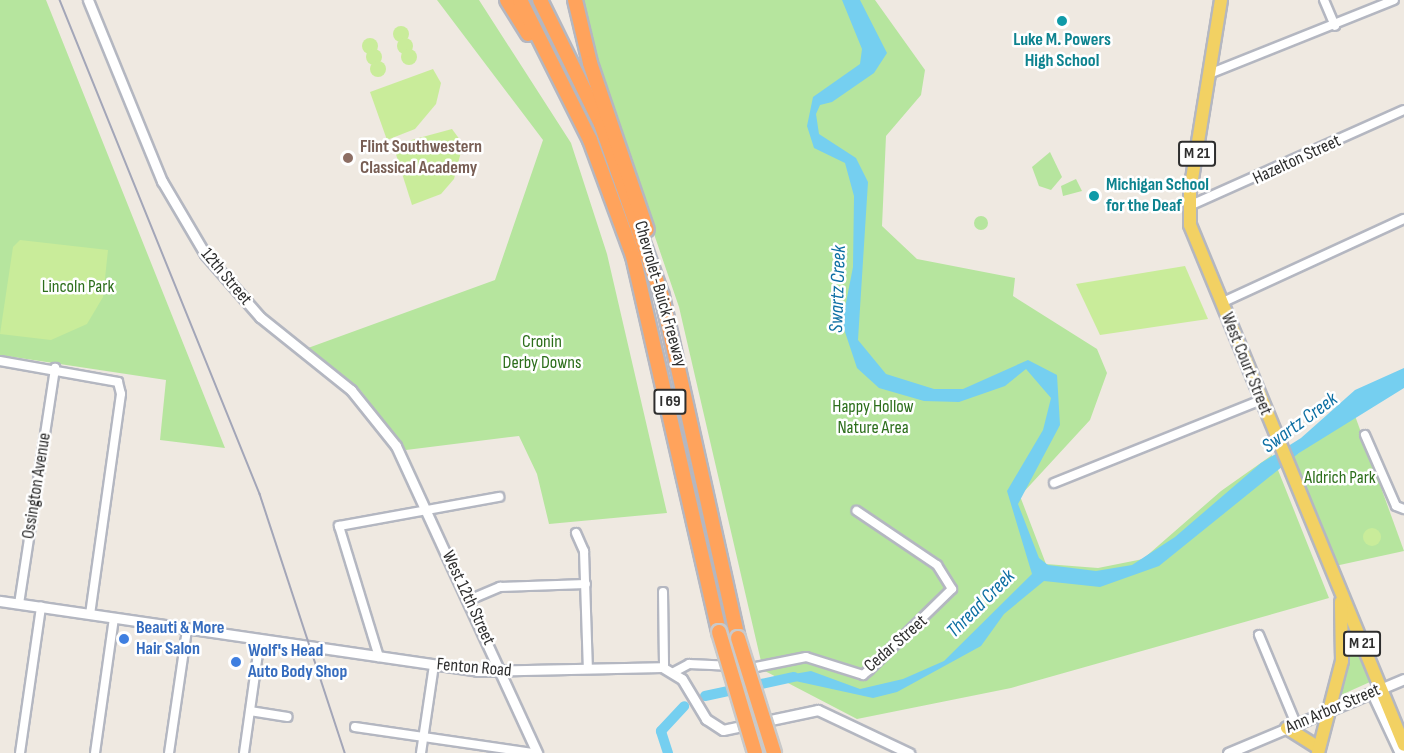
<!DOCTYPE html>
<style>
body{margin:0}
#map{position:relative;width:1404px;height:753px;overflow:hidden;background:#efe9e1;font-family:"Sofia Sans Condensed",sans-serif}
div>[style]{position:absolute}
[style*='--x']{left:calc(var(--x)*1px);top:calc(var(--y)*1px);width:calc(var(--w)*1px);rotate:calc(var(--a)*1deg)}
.green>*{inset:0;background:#b6e59e}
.round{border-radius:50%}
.pitch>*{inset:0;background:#c9ec9a}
.water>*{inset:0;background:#75cff0}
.river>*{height:10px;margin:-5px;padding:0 5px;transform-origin:5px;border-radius:5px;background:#75cff0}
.roads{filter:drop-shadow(2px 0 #b4b7c1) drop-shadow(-2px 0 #b4b7c1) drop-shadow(0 2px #b4b7c1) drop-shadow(0 -2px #b4b7c1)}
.minor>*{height:8px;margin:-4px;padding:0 4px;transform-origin:4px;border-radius:4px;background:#fff}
.tertiary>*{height:9px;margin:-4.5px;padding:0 4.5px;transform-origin:4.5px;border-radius:4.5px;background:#fff}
.primary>*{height:12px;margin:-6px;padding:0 6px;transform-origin:6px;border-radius:6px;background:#f2d163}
.motorway>*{height:14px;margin:-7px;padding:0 7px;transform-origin:7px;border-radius:7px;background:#ffa35c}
.rail>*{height:1.5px;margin:-0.75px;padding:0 0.75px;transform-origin:0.75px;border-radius:0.75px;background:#a3a6b8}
.bridges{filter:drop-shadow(2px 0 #c9c9c9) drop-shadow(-2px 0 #c9c9c9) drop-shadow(0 2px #c9c9c9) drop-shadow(0 -2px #c9c9c9)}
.motorway-bridge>*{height:14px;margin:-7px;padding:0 7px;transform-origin:7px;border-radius:7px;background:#ffa35c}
.dots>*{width:16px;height:16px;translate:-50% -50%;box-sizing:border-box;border:3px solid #fff;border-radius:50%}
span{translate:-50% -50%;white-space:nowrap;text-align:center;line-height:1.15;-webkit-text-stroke:5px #fff;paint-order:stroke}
.shield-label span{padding:2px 4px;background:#fff;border:2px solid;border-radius:4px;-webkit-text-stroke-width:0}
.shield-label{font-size:16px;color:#2e2e2e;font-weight:700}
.culture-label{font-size:18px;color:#0d838f;font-weight:700}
.left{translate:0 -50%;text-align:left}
.education-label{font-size:18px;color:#785e54;font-weight:700}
.street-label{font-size:18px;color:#2e2e2e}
.park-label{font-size:18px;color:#2c6e1b}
.shop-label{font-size:18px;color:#366cbe;font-weight:700}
.water-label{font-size:20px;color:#0d6fa3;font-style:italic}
</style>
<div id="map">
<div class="green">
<i style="clip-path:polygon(0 0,46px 0,225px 448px,160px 440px,166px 380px,0 355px)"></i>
<i style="clip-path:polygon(437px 0,479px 0,571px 143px,607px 254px,667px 513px,549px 524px,537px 474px,519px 436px,406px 450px,361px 391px,308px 348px,495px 280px,543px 140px)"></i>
<i style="clip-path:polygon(580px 0,875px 0,925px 70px,921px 95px,886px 136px,882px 226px,917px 259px,1015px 278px,1013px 296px,1097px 349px,1107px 373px,1090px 420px,1020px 496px,1046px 564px,1098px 568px,1143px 559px,1221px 491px,1272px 455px,1329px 598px,1011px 688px,857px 719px,763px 670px,679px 307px,591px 50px)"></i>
<i style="clip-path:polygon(1050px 152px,1062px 177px,1051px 190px,1039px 186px,1032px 167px)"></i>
<i style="clip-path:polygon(1076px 179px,1082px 191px,1063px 196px,1061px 186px)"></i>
<i class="round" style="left:974px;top:216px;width:14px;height:14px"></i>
<i style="clip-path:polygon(1354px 413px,1404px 551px,1335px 566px,1293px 457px)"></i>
<i style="clip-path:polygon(1352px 638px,1370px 682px,1341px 695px,1348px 665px)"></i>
</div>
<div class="pitch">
<i class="round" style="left:393px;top:26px;width:16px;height:16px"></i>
<i class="round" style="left:362px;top:38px;width:16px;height:16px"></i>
<i class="round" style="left:397px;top:38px;width:16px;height:16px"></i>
<i class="round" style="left:366px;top:49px;width:16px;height:16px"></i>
<i class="round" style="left:401px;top:49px;width:16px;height:16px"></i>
<i class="round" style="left:370px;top:61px;width:16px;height:16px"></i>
<i style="clip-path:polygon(433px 69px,441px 83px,436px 104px,415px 129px,387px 140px,370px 92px)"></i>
<i style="clip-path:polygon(452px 129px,463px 144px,454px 179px,441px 194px,412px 205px,393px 145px)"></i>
<i style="clip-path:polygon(20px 240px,108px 250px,103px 297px,87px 324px,51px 340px,0 334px,13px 247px)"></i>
<i style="clip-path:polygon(1185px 266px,1208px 319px,1100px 335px,1076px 284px)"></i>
<i class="round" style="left:1363px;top:528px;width:18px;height:18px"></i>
</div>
<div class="water">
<i style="clip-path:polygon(842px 0,860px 0,887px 53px,874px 73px,832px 102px,820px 105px,816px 114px,819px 134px,856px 158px,868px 182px,858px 340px,886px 374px,934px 389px,963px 389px,1028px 360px,1057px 375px,1060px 425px,1018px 504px,1039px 558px,1048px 565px,1096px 571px,1132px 565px,1175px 537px,1261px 463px,1301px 438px,1355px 390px,1404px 368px,1404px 388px,1299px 453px,1159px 566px,1100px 587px,1044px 581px,1004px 614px,981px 646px,897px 692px,873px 698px,777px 677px,811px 671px,860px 689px,903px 679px,944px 661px,1032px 574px,1007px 491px,1043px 430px,1051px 398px,1026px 369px,1005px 386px,959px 402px,924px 401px,879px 388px,857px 368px,842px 323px,853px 267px,854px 196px,845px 163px,814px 148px,807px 126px,813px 97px,860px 64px,862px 49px)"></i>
</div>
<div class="river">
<i style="--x:705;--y:696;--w:91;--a:-12.1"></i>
<i style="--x:668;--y:753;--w:23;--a:-108"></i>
<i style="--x:661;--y:731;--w:34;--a:-47"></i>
</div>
<div class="roads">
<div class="minor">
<i style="--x:1324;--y:0;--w:28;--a:67"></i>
<i style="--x:1209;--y:74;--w:199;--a:-21.8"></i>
<i style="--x:1189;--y:206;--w:235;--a:-24.1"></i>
<i style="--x:1221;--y:303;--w:201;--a:-24.7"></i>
<i style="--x:0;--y:361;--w:120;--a:10.1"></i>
<i style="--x:118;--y:382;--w:12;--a:76"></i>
<i style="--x:121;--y:394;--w:222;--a:98"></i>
<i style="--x:1365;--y:435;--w:77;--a:66.4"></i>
<i style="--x:1396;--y:506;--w:9;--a:21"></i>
<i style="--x:1054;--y:483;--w:224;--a:-21.8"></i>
<i style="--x:576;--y:533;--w:20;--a:66"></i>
<i style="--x:584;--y:551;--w:118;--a:88.1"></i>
<i style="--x:663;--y:592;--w:76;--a:89.2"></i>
<i style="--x:469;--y:600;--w:34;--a:-23"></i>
<i style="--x:500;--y:587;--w:86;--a:-2"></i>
<i style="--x:19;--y:604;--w:239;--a:-81.3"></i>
<i style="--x:1259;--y:635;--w:96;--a:67.4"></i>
<i style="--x:379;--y:657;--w:137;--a:-107"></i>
<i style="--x:339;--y:526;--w:163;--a:-10.3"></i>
<i style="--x:674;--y:672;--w:17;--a:-28"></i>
<i style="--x:689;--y:664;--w:67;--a:2.6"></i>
<i style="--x:756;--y:667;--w:51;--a:-11.3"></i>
<i style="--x:806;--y:657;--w:60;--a:17.5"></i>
<i style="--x:863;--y:675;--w:8;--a:-40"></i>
<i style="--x:869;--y:670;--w:116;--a:-44.3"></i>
<i style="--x:952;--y:589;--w:28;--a:-122"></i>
<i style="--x:937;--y:565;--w:97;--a:-146"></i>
<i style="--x:250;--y:711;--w:38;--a:9"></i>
<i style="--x:355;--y:727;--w:181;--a:8.3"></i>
<i style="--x:20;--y:753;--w:148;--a:-81.8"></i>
<i style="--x:95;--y:753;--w:136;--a:-82"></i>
<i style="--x:169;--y:753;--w:125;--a:-81.7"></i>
<i style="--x:244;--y:753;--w:115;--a:-82"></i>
<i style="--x:421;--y:753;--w:89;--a:-81.6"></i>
</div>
<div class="tertiary">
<i style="--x:88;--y:0;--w:196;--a:67.8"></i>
<i style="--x:162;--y:181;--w:85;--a:59.5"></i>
<i style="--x:205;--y:254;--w:84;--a:48.9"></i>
<i style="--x:260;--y:317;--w:117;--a:38.7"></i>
<i style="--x:351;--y:390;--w:72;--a:51.2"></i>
<i style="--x:396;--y:446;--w:338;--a:65.3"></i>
<i style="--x:0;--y:601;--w:482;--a:8.3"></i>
<i style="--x:477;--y:671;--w:185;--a:-1.2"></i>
<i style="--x:662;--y:667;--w:23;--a:31"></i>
<i style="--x:682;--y:679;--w:47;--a:59"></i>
<i style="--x:706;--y:719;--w:20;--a:33"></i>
<i style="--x:723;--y:730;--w:97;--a:-11.9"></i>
<i style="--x:818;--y:710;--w:101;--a:25.3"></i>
<i style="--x:1372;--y:693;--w:66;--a:65"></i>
<i style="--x:1228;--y:753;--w:191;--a:-22.8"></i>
</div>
<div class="primary">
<i style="--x:1221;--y:0;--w:194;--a:99.2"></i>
<i style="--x:1190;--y:192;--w:33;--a:90"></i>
<i style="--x:1190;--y:225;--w:562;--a:67.63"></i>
<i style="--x:1287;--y:728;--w:36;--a:32"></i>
<i style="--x:1318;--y:753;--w:95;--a:-75.4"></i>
<i style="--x:1342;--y:661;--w:59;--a:-91"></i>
</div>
<div class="motorway">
<i style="--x:507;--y:0;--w:40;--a:58"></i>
<i style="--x:520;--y:0;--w:157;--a:63.4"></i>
<i style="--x:590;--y:140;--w:124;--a:69.7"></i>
<i style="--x:633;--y:256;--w:386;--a:77.1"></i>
<i style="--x:540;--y:0;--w:138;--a:63.8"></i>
<i style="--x:601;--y:124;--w:182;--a:70.5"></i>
<i style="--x:662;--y:296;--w:350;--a:77.5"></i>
<i style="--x:575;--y:0;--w:65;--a:76.6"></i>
<i style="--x:590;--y:63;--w:176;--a:71.2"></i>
</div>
</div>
<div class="rail">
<i style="--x:60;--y:0;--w:533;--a:67.96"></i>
<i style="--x:260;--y:494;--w:273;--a:71.8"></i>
</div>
<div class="bridges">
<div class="motorway-bridge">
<i style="--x:719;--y:632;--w:126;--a:73.4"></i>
<i style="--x:738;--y:638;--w:121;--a:72.6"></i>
</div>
</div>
<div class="dots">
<i style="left:1062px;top:21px;background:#0f9aa8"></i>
<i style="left:348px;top:158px;background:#8d6e63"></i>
<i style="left:1094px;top:196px;background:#0f9aa8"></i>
<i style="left:124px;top:639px;background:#3f7fe0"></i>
<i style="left:236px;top:662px;background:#3f7fe0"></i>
</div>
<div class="shield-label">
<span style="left:1197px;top:154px">M 21</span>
<span style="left:670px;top:402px">I 69</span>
<span style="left:1362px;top:644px">M 21</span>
</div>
<div class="culture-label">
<span style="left:1062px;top:51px">Luke M. Powers<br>High School</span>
<span class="left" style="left:1106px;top:196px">Michigan School<br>for the Deaf</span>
</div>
<div class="education-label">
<span class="left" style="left:360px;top:158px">Flint Southwestern<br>Classical Academy</span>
</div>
<div class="street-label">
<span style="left:1297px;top:160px;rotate:-25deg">Hazelton Street</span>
<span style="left:226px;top:277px;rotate:50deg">12th Street</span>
<span style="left:660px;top:294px;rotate:74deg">Chevrolet-Buick Freeway</span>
<span style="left:1246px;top:364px;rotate:68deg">West Court Street</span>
<span style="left:37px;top:486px;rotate:-81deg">Ossington Avenue</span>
<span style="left:468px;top:598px;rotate:65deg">West 12th Street</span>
<span style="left:896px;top:644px;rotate:-41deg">Cedar Street</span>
<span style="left:474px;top:668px;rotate:5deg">Fenton Road</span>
<span style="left:1333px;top:709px;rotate:-23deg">Ann Arbor Street</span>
</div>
<div class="park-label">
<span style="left:78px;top:287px">Lincoln Park</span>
<span style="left:542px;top:353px">Cronin<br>Derby Downs</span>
<span style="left:873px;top:418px">Happy Hollow<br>Nature Area</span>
<span style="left:1340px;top:478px">Aldrich Park</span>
</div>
<div class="shop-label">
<span class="left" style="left:136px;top:639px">Beauti &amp; More<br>Hair Salon</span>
<span class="left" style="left:248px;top:662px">Wolf's Head<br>Auto Body Shop</span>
</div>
<div class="water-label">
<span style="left:838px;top:289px;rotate:-88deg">Swartz Creek</span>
<span style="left:1300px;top:423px;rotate:-36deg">Swartz Creek</span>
<span style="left:981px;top:604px;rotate:-45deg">Thread Creek</span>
</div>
</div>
